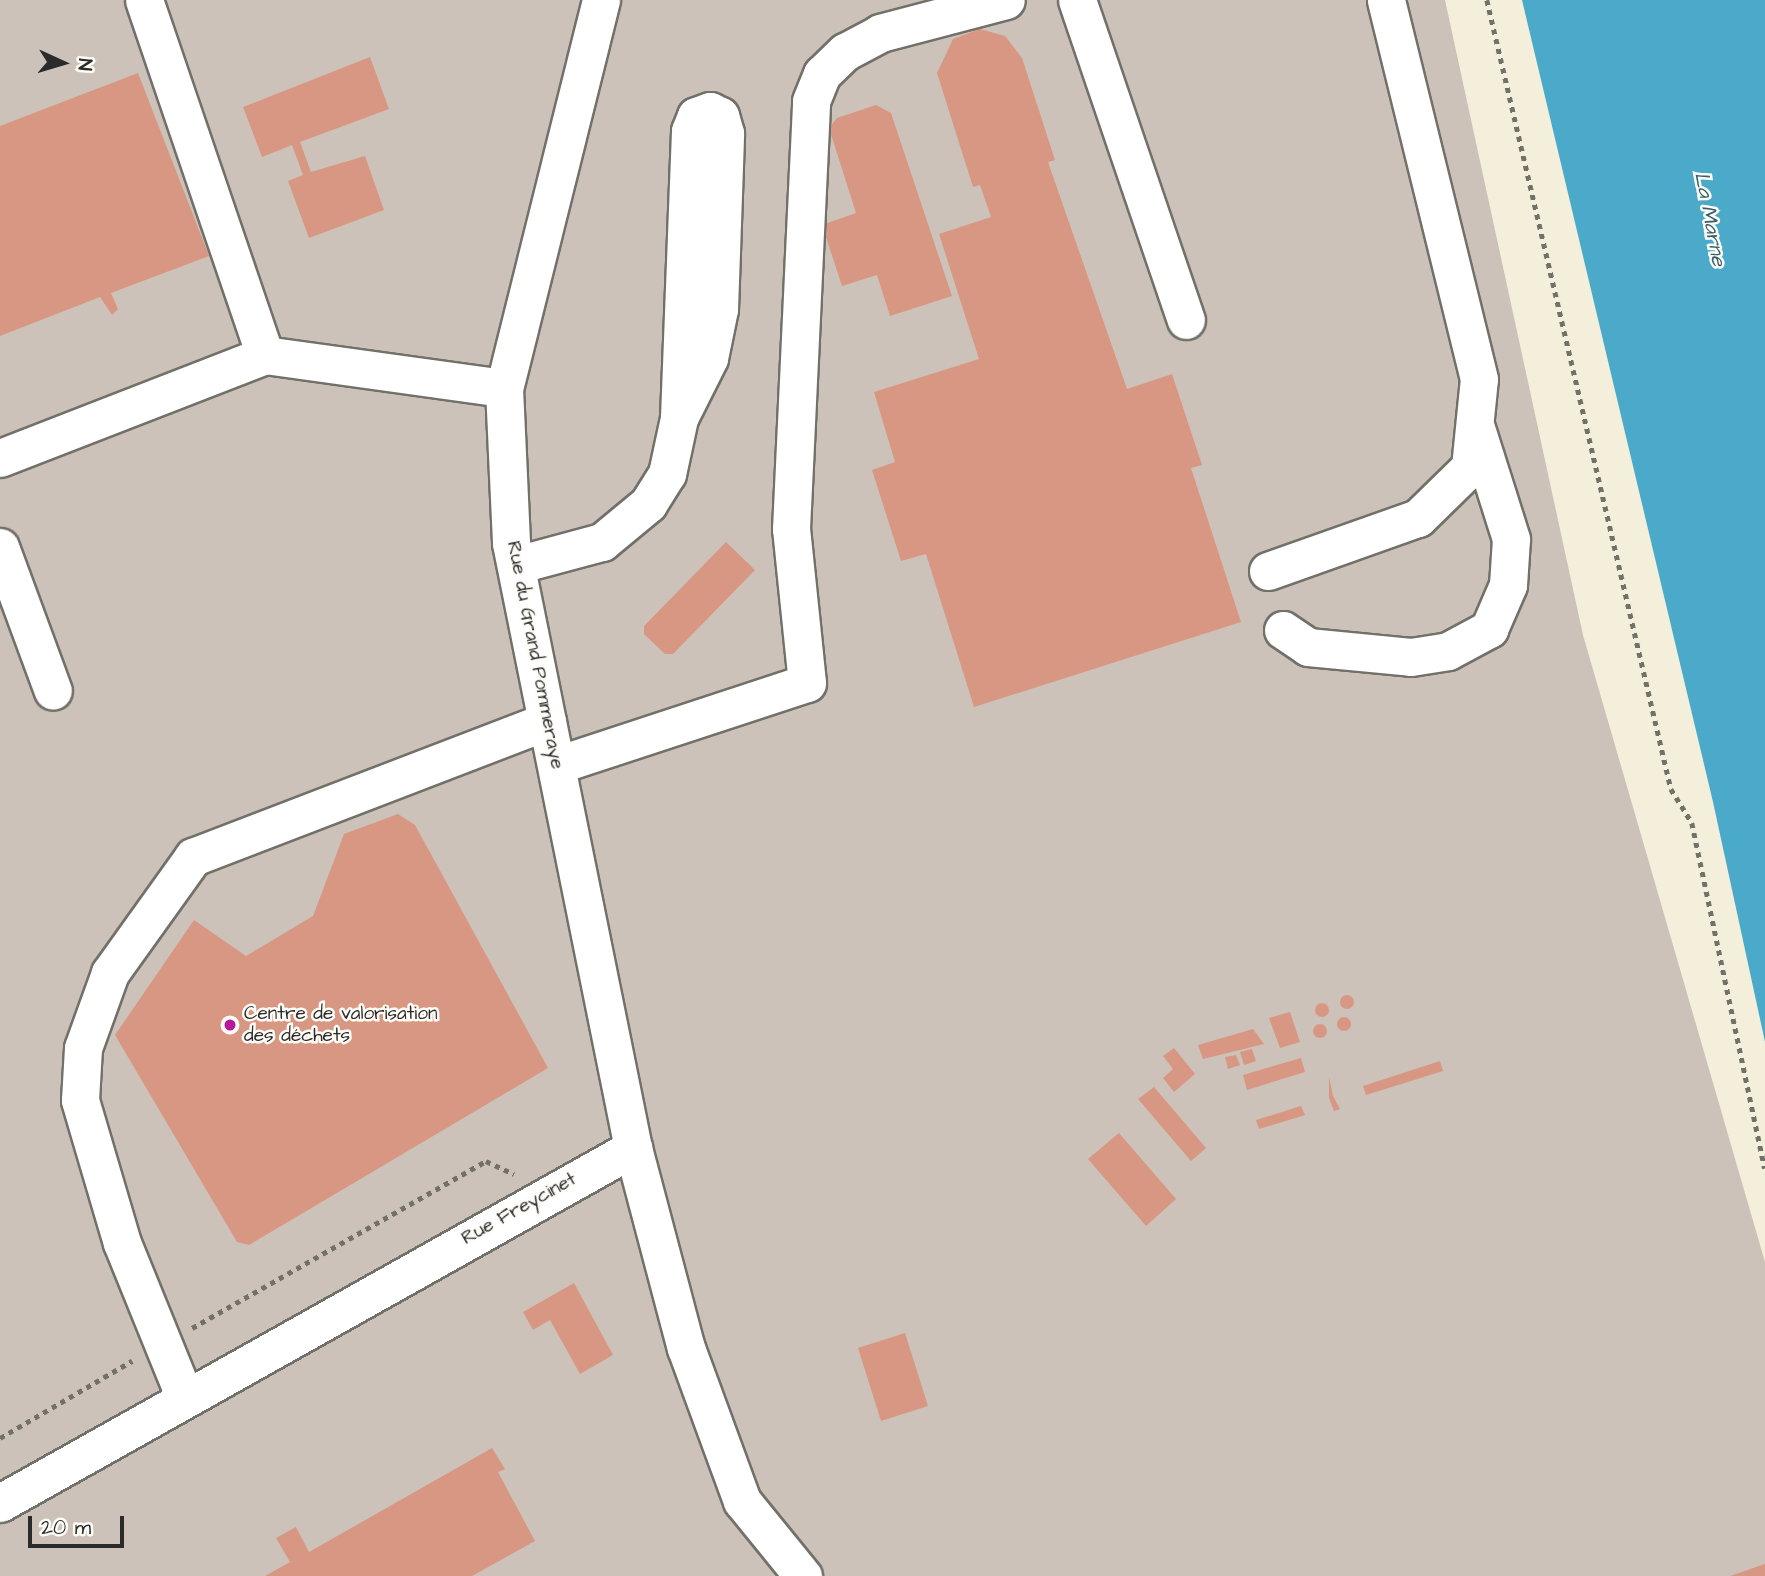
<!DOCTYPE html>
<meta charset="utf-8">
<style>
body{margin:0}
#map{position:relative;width:1765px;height:1576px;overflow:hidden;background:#f3efdb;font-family:"Architects Daughter",sans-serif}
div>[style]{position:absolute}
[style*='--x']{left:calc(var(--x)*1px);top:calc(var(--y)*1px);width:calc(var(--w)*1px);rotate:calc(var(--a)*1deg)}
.industrial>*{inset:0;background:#ccc2b9}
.water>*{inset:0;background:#4baaca}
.building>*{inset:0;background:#d89782}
.round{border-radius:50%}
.path>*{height:4.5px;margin-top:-2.25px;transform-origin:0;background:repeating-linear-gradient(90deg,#717069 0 5px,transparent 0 10px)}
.roads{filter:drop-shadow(2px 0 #717069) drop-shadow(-2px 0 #717069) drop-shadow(0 2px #717069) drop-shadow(0 -2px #717069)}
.minor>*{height:37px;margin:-18.5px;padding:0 18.5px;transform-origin:18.5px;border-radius:18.5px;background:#fff}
.dots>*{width:19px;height:19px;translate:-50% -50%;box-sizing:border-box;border:4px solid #fdfcf7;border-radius:50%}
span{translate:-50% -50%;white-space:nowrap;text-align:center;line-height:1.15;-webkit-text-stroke:5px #fdfcf7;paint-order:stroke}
.street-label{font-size:19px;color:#2b2b2b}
.poi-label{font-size:19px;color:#2b2b2b}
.left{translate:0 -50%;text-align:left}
.water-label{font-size:21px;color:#385e6b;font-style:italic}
.north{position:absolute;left:28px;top:28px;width:70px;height:70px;-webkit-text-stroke:5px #fdfcf7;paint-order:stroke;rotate:94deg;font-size:19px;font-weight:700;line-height:28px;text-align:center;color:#2b2b2b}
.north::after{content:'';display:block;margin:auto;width:24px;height:32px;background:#2b2b2b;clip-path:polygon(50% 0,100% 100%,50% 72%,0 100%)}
.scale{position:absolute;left:28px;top:1516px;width:96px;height:32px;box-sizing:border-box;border:4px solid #2b2b2b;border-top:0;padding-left:9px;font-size:21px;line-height:24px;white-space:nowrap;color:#2b2b2b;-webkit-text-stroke:5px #fdfcf7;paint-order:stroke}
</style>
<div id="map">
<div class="industrial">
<i style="clip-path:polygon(0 0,1445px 0,1583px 635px,1765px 1262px,1765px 1576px,0 1576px)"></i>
</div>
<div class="water">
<i style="clip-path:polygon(1522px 0,1765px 0,1765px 1042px,1713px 802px)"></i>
</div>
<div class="building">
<i style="clip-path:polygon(980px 29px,1005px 36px,1022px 58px,1055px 160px,1048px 162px,1127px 389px,1172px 374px,1202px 465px,1191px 468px,1241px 622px,974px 707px,926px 554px,901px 561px,872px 470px,895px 462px,874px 392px,979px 359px,939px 234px,991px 217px,980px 185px,973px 187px,937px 73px,953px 39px)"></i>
<i style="clip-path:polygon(370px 57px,389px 109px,300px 142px,311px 172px,365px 156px,384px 210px,309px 238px,288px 181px,303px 175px,292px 145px,262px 157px,243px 107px)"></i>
<i style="clip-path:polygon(138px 73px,209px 256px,111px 293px,118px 309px,112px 315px,100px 297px,0 336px,0 126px)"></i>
<i style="clip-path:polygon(876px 105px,891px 113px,952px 296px,890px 316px,877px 275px,842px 286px,822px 225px,856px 213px,829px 128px,837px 118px)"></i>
<i style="clip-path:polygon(726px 542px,755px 570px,673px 654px,665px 654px,644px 634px,644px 626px)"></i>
<i style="clip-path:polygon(398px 814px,415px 825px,548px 1068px,249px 1245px,237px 1242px,115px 1035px,194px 920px,246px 956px,313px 916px,344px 834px)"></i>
<i class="round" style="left:1340px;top:995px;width:14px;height:14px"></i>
<i class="round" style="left:1315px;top:1003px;width:14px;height:14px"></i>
<i style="clip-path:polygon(1290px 1012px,1300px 1042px,1280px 1048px,1269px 1018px)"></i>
<i class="round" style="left:1337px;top:1017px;width:14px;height:14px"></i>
<i class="round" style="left:1313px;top:1024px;width:14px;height:14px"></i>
<i style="clip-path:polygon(1253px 1029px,1264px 1044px,1203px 1059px,1198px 1045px)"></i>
<i style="clip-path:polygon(1174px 1048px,1195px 1074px,1174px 1092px,1163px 1078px,1173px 1069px,1163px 1056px)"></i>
<i style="clip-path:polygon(1252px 1049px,1256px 1061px,1244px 1065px,1240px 1052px)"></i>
<i style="clip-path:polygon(1236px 1055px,1240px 1065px,1228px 1069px,1225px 1057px)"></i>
<i style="clip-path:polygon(1301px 1058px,1305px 1072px,1247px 1090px,1243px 1075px)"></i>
<i style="clip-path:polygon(1440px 1061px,1443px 1071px,1366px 1095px,1363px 1086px)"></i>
<i style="clip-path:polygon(1329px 1077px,1333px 1096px,1340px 1109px,1334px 1111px,1329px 1098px)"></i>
<i style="clip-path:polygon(1154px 1087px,1206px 1148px,1191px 1161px,1138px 1099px)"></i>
<i style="clip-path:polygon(1301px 1106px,1305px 1115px,1259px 1129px,1256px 1120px)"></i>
<i style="clip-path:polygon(1119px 1133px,1176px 1199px,1146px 1226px,1088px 1159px)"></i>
<i style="clip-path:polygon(574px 1283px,613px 1355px,580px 1374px,550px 1320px,533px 1330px,523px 1312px)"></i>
<i style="clip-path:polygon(905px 1333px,928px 1406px,881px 1421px,858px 1348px)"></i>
<i style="clip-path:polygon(492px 1448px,505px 1469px,498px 1472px,535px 1541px,472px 1576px,265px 1576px,290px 1562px,276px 1538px,296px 1527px,309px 1552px)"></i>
<i style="clip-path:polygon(1765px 1564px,1765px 1576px,1730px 1576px)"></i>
</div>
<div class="path">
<i style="--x:1487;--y:0;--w:810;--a:76.87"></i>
<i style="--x:1671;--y:789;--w:40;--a:58"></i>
<i style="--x:1692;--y:823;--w:353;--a:78.1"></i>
<i style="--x:192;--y:1328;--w:338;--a:-29.6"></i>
<i style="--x:486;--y:1161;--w:31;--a:25"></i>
<i style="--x:0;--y:1438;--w:153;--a:-30.3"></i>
</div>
<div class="roads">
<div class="minor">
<i style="--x:144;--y:0;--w:375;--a:71.2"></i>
<i style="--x:265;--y:355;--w:241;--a:7.9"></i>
<i style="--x:601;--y:0;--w:400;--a:104"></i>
<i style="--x:504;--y:388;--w:155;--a:87.4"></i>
<i style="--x:511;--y:543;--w:617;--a:78.6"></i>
<i style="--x:633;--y:1148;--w:207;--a:75.2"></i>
<i style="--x:686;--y:1348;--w:163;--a:69.9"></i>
<i style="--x:742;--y:1501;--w:97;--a:50.9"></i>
<i style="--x:1077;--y:0;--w:338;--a:71.2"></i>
<i style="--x:0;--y:458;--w:284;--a:-21.2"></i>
<i style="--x:0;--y:547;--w:153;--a:69.8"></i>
<i style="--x:516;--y:565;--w:89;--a:-15"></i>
<i style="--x:602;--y:542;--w:60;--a:-39.6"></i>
<i style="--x:648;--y:504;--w:36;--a:-58"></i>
<i style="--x:667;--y:474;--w:57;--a:-77.9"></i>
<i style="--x:679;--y:418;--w:67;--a:-63.4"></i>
<i style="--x:709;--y:358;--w:50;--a:-78.5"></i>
<i style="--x:719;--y:309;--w:176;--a:-88"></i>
<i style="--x:725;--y:133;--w:18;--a:-106"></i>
<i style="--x:720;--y:116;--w:11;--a:-153"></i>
<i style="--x:710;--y:111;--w:15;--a:160"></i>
<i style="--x:696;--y:116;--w:16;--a:112"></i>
<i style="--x:690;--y:131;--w:287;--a:92.2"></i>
<i style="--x:1268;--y:571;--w:159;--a:-19.5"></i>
<i style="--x:1418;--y:518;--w:73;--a:-44.4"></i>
<i style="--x:1470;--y:467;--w:88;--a:-84.2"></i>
<i style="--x:1479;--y:379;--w:390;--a:-103.8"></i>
<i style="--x:1283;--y:630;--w:30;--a:34"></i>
<i style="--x:1308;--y:647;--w:103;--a:5.5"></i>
<i style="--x:1411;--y:657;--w:37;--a:-9"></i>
<i style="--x:1448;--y:651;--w:47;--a:-28.2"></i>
<i style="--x:1489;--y:629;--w:48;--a:-66.6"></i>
<i style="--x:1508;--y:585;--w:46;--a:-86.3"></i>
<i style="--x:1511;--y:539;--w:116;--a:-107.5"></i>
<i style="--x:557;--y:765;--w:263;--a:-18.2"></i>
<i style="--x:807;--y:683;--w:155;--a:-95.9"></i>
<i style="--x:791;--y:529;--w:428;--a:-87.3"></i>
<i style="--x:811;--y:101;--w:29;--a:-68"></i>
<i style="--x:822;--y:74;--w:32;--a:-44"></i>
<i style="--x:845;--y:52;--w:40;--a:-28"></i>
<i style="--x:880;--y:33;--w:130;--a:-14.7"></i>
<i style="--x:185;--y:1398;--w:167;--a:-112.1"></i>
<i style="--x:122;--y:1243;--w:149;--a:-106.4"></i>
<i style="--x:80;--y:1100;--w:52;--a:-86.7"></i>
<i style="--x:83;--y:1048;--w:80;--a:-70.2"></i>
<i style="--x:110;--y:973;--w:143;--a:-54.4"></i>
<i style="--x:193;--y:857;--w:379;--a:-21"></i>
<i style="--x:0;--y:1503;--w:726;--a:-29.28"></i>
</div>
</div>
<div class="dots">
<i style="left:230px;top:1025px;background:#b5179e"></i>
</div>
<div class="street-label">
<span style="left:535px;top:655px;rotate:79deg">Rue du Grand Pommeraye</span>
<span style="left:519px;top:1209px;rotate:-29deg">Rue Freycinet</span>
</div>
<div class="poi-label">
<span class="left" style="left:244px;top:1025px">Centre de valorisation<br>des déchets</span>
</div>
<div class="water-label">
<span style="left:1710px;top:219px;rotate:79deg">La Marne</span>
</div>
<div class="north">N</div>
<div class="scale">20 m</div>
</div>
